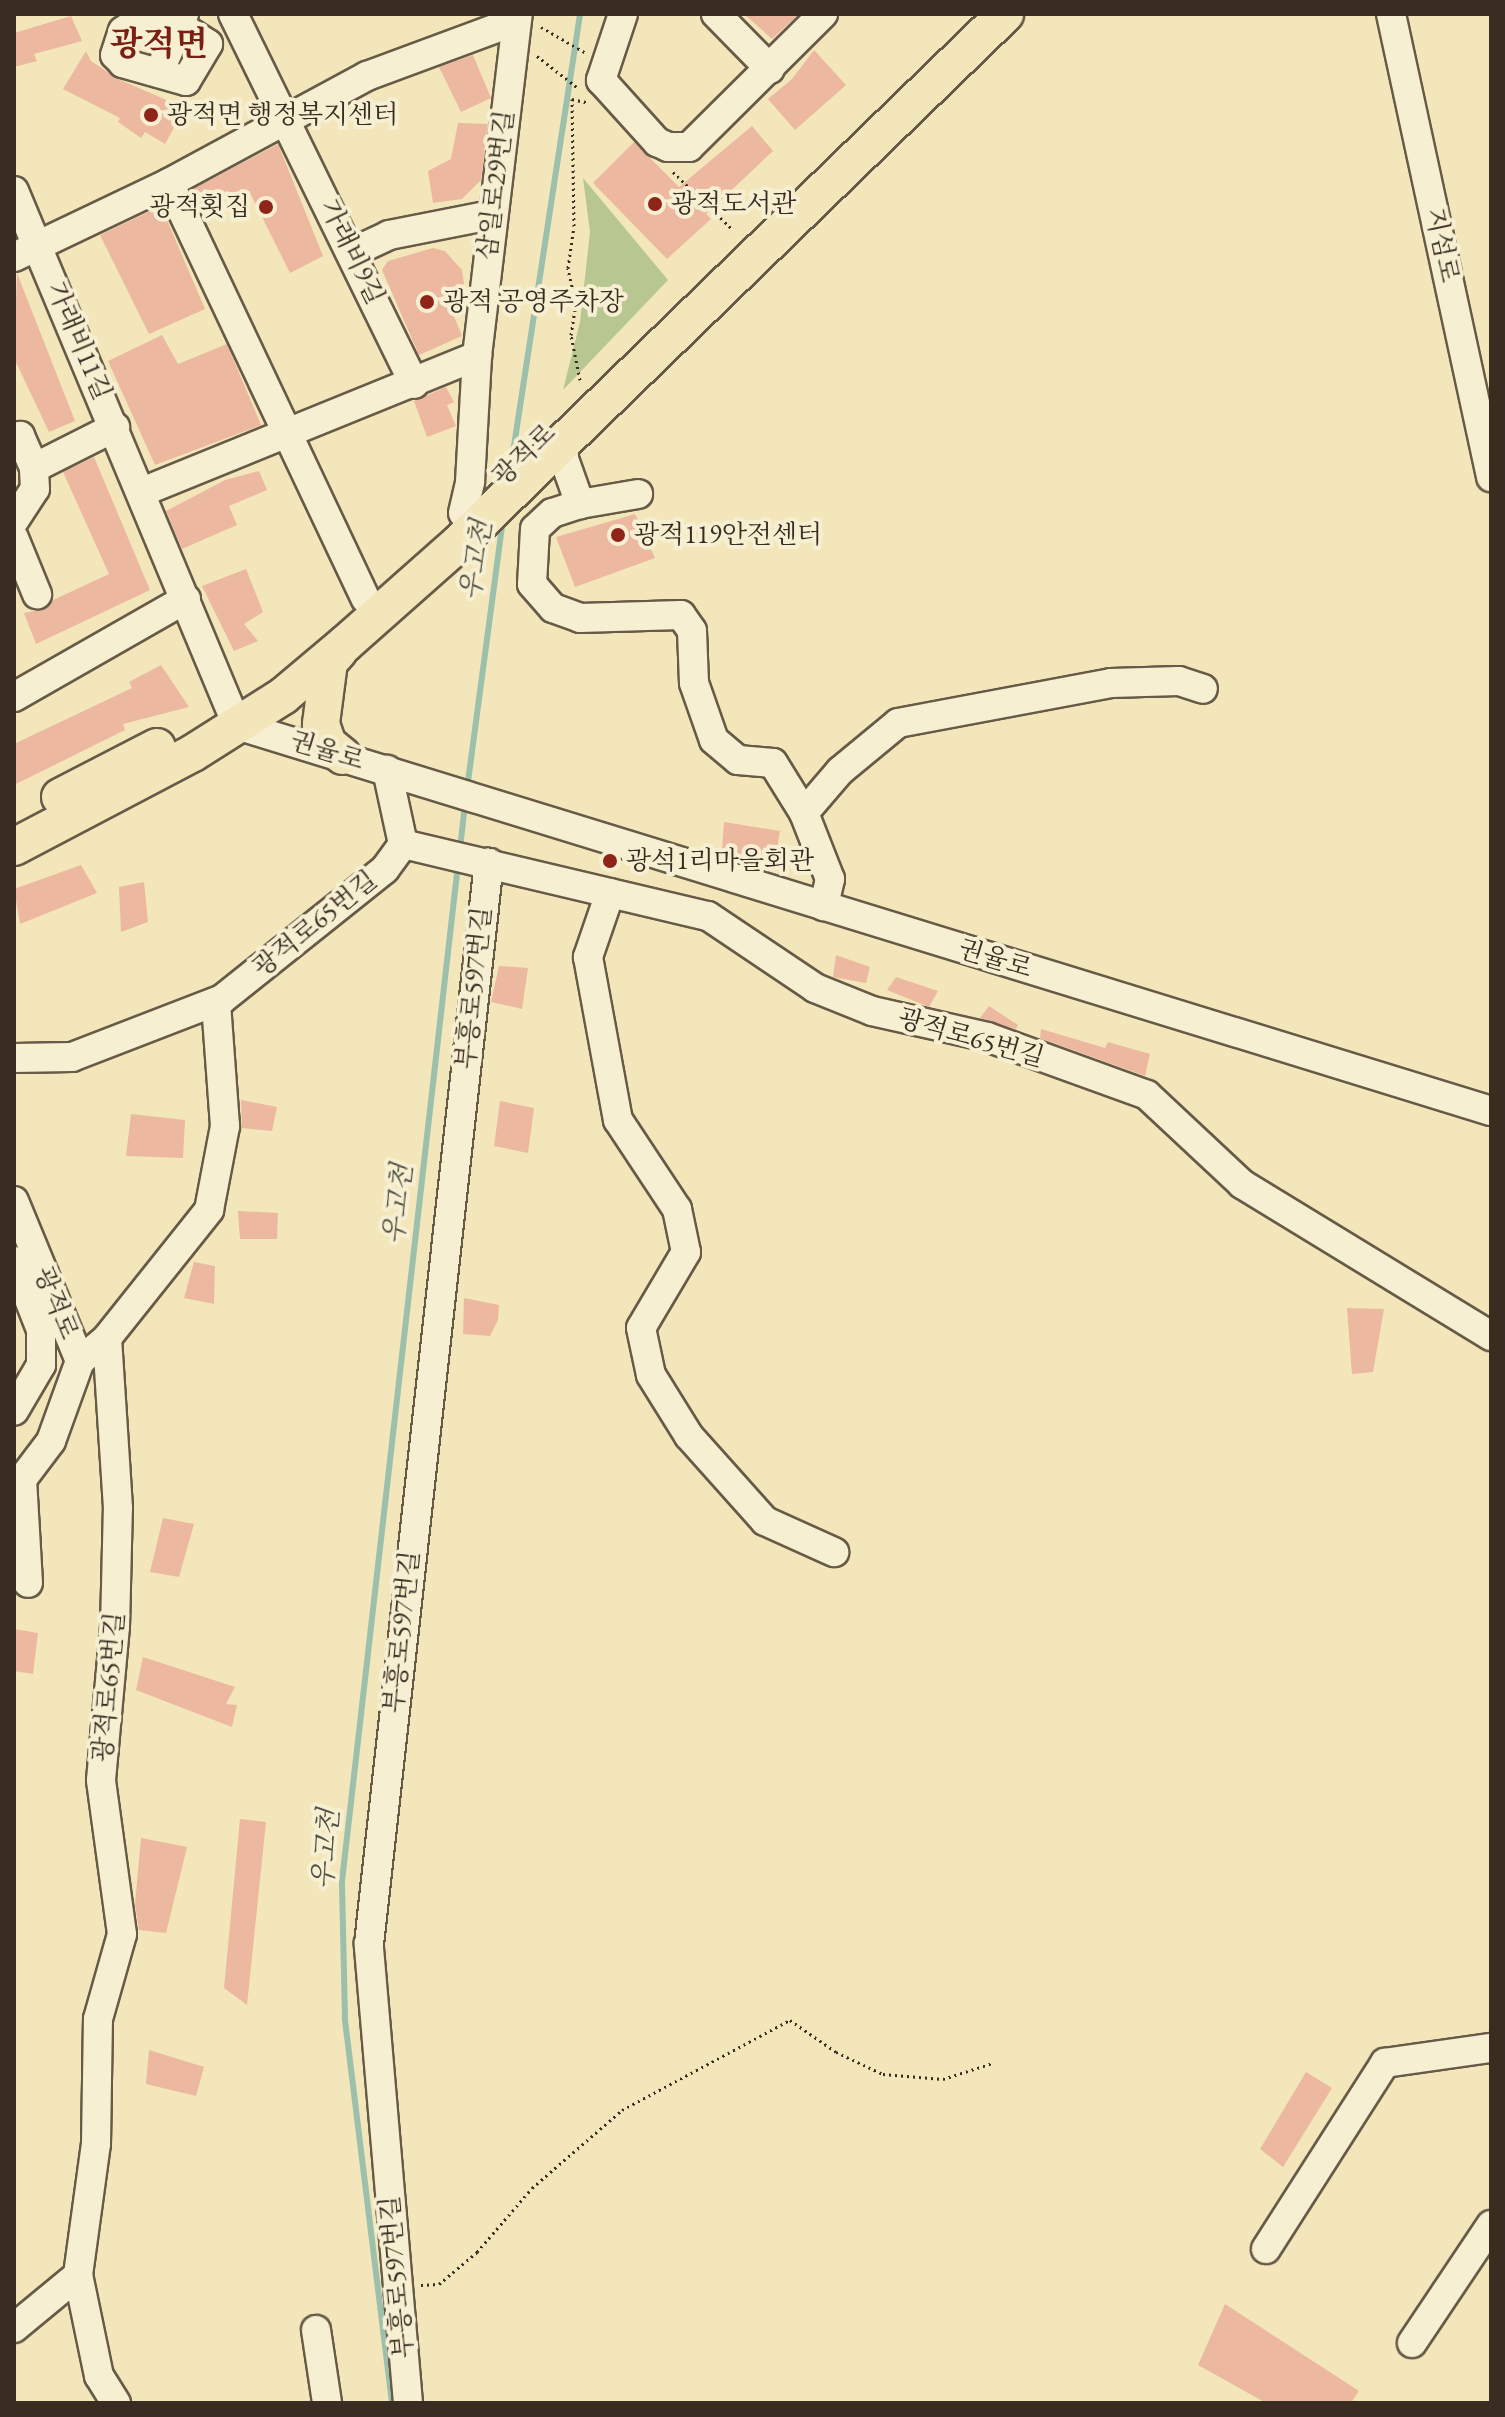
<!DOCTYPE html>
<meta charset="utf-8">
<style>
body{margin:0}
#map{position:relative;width:1505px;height:2417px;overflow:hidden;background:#f2e6ba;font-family:"EB Garamond","Noto Serif KR",serif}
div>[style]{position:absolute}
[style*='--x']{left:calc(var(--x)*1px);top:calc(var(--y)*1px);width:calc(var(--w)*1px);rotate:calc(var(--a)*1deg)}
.green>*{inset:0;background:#b8c692}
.stream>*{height:6px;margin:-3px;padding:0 3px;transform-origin:3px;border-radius:3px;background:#9cc0ac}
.building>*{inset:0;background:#ecb9a0}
.path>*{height:3px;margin-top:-1.5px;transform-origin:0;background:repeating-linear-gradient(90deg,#392c21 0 2px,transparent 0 6px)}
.roads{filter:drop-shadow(2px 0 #675a47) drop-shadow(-2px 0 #675a47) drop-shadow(0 2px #675a47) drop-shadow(0 -2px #675a47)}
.minor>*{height:28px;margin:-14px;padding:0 14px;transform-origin:14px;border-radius:14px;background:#f7efd2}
.major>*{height:36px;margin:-18px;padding:0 18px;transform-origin:18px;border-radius:18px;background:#f2e6ba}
.dots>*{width:22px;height:22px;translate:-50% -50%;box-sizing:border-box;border:4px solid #f7efd2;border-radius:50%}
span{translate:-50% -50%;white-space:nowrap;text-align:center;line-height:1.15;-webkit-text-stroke:8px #f7efd2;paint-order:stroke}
.poi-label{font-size:26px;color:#392c21}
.left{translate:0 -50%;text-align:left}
.right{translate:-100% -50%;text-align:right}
.street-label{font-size:26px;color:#392c21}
.water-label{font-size:28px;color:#525144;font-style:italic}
.district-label{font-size:34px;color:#7a1f14;font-weight:700}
.frame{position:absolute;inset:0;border:16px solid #392c21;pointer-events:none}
</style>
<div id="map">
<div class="green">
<i style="clip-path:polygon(583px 178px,668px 280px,563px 390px,580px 322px,590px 232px)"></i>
</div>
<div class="stream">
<i style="--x:510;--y:472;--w:463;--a:-81.3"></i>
<i style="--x:467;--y:789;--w:272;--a:-82.4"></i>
<i style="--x:460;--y:849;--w:45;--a:-83.7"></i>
<i style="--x:392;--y:2403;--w:388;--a:-97"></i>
<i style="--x:345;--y:2018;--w:137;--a:-91.3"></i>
<i style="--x:342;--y:1881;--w:1024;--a:-83.49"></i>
</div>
<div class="building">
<i style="clip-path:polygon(744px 14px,799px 14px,772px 39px)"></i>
<i style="clip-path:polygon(71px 16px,82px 41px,34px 54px,37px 61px,14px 67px,14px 33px)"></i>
<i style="clip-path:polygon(814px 50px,846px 85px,795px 130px,768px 99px,792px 79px)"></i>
<i style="clip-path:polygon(86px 51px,91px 61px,118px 79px,185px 108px,165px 144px,145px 132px,141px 138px,118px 122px,120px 118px,63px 89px)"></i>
<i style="clip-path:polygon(473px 55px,491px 98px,461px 112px,439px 67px)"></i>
<i style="clip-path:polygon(458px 123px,488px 124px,481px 180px,462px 199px,433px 203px,428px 171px,451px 159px)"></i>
<i style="clip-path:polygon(752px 126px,773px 151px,706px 214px,711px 219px,667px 259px,593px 183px,634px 142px,679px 187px)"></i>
<i style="clip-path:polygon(278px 144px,323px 256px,290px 273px,249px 191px,201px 210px,191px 190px)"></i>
<i style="clip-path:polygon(161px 206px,205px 309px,149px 334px,100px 235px)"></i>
<i style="clip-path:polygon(433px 248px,445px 251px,462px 270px,464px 284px,453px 314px,462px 336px,419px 355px,382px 270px,388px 261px)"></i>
<i style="clip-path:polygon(17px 273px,75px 421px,49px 432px,14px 358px)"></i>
<i style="clip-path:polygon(162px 335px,178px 364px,227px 344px,261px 425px,155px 465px,108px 361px)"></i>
<i style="clip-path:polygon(446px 387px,454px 402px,447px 405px,456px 426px,427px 437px,414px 401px)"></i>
<i style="clip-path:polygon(94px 457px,150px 590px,36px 644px,24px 613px,44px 609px,53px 600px,109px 574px,63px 472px)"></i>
<i style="clip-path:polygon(259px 471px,267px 490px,229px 506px,237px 525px,182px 549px,166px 511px,225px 480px)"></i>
<i style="clip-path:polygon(635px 514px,655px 558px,575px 587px,556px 537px)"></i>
<i style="clip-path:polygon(246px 569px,263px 612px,244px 624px,258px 641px,234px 651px,202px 586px)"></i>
<i style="clip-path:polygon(161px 665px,189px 707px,123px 724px,125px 730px,14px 785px,14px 744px,132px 688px,129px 682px)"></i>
<i style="clip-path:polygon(724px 822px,780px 831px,775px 861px,722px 851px)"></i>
<i style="clip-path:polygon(81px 865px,97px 893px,20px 924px,14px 889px)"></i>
<i style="clip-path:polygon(144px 882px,148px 922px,121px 932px,119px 887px)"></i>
<i style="clip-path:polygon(836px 955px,870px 967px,866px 983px,833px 977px)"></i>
<i style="clip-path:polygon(499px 966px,528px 968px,522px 1009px,491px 1002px)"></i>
<i style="clip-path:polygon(896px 977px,938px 991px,929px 1007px,887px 990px)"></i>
<i style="clip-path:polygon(989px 1006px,1018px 1025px,1016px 1029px,980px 1018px)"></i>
<i style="clip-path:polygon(1041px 1029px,1105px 1048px,1108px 1042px,1150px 1054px,1145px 1076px,1040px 1038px)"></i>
<i style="clip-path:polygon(241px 1100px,277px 1107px,272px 1131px,242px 1128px)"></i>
<i style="clip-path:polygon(500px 1101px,534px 1108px,528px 1153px,494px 1146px)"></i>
<i style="clip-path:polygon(131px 1114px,185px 1120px,183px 1158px,126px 1156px)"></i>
<i style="clip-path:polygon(238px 1211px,278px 1213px,277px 1239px,240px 1239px)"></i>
<i style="clip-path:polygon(194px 1262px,215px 1266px,214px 1304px,184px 1298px)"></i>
<i style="clip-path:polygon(464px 1298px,499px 1305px,498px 1320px,490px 1336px,463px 1334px)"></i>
<i style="clip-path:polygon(1347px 1308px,1384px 1309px,1373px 1372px,1352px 1374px)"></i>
<i style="clip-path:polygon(163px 1518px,194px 1524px,179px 1577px,150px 1572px)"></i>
<i style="clip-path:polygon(14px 1629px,38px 1633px,33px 1674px,14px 1671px)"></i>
<i style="clip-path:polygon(143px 1657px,235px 1687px,226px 1704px,237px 1705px,232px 1727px,136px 1690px)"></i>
<i style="clip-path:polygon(240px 1819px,266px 1822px,247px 2005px,224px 1988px)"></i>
<i style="clip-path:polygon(141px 1838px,187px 1847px,166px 1933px,139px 1930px,135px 1904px)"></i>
<i style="clip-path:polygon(149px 2050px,204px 2067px,196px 2096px,146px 2084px)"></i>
<i style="clip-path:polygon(1306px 2072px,1332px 2088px,1283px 2167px,1260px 2149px)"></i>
<i style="clip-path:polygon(1225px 2304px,1359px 2391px,1351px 2403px,1266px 2403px,1198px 2365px)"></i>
</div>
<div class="path">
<i style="--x:541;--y:27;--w:52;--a:30"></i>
<i style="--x:537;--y:56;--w:52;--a:38"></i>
<i style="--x:673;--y:172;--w:81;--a:44"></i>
<i style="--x:580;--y:380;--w:46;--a:-101.3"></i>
<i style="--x:571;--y:335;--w:31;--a:-81"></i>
<i style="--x:576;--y:304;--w:37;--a:-103"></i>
<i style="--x:568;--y:268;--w:42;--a:-81.9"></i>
<i style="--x:574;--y:226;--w:127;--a:-90.9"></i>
<i style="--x:572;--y:99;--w:17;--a:13"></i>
<i style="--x:421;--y:2285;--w:18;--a:-3"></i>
<i style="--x:439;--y:2284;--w:50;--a:-40.1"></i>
<i style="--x:477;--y:2252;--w:84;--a:-49.3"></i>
<i style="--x:532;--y:2188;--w:119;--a:-40.9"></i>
<i style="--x:622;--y:2110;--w:191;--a:-28.2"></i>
<i style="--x:790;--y:2020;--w:56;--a:34.8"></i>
<i style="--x:836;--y:2052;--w:52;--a:25.1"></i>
<i style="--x:883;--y:2074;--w:60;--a:4.8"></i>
<i style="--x:943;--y:2079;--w:52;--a:-17.7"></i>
</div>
<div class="roads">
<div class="minor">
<i style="--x:233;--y:14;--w:412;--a:63.9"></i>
<i style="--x:623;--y:14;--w:70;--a:108.4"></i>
<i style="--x:601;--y:80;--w:84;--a:47.9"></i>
<i style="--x:657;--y:142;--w:12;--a:24"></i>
<i style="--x:668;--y:147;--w:21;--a:0"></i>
<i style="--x:689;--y:147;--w:189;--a:-44.8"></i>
<i style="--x:716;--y:14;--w:77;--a:45.5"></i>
<i style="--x:1391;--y:14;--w:474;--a:77.8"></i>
<i style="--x:166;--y:17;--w:50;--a:32.7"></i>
<i style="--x:208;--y:44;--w:43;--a:120.7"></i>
<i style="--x:186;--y:81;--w:66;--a:-164.1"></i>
<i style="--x:123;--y:63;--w:11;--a:-135"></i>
<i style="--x:115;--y:55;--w:25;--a:-72"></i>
<i style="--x:123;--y:31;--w:21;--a:-35"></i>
<i style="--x:140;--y:19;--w:26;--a:-4"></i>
<i style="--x:159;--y:73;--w:64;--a:-67"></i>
<i style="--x:169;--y:183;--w:460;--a:64.7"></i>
<i style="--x:14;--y:191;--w:579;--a:67.33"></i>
<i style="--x:237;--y:725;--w:1312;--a:17.11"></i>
<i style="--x:353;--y:252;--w:40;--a:-25"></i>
<i style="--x:389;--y:235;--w:104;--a:-11.1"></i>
<i style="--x:14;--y:257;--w:172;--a:-25.5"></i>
<i style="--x:169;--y:183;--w:225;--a:-28.4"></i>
<i style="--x:367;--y:76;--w:159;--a:-20.3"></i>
<i style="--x:563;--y:438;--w:21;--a:87"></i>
<i style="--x:564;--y:459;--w:48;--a:70.4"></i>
<i style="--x:580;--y:504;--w:29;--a:162"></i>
<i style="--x:552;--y:513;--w:23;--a:137"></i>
<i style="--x:535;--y:529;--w:55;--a:93.1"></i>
<i style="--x:532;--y:584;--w:32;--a:49"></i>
<i style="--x:553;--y:608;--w:29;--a:20"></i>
<i style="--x:580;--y:618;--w:101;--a:-1.7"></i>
<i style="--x:681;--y:615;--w:19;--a:55"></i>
<i style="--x:692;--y:631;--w:52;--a:87.8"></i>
<i style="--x:694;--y:683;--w:60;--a:70.7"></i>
<i style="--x:714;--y:740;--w:31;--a:40"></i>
<i style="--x:738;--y:760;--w:35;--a:5"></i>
<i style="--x:773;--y:763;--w:59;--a:58.2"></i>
<i style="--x:804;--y:813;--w:71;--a:68.5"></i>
<i style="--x:830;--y:879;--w:28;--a:103"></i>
<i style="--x:14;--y:439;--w:7;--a:-27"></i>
<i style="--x:20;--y:436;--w:35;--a:66"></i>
<i style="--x:34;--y:468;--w:91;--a:-26.8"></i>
<i style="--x:142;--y:492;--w:362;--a:-22.1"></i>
<i style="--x:477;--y:356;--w:344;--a:-83.2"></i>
<i style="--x:580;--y:504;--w:59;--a:-9.8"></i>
<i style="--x:463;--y:513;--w:32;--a:-77"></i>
<i style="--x:470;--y:482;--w:126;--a:-86.8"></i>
<i style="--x:14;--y:521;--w:38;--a:-57"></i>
<i style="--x:35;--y:489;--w:21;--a:-93"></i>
<i style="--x:14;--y:538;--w:61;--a:67.7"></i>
<i style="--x:14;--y:697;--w:198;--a:-29.7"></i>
<i style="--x:804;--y:813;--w:55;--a:-49.4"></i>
<i style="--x:840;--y:771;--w:75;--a:-39.6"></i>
<i style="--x:898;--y:723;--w:217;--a:-10.6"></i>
<i style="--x:1111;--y:683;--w:68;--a:-1.7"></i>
<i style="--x:1179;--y:681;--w:25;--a:18"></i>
<i style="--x:403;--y:844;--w:313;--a:13.3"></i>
<i style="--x:708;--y:916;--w:129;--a:33.9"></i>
<i style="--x:815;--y:988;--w:61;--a:22"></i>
<i style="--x:872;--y:1011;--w:118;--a:12.7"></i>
<i style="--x:987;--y:1037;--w:170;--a:19.9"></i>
<i style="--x:1147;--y:1095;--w:130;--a:43.1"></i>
<i style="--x:1242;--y:1184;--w:292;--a:31.4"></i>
<i style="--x:610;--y:893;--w:68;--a:109"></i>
<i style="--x:588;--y:957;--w:166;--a:79.6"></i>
<i style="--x:618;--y:1120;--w:107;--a:56.5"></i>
<i style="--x:677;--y:1209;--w:44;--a:78.2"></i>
<i style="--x:686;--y:1252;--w:88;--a:120.6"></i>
<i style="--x:641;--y:1328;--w:48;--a:78"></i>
<i style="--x:651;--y:1375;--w:72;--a:58.1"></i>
<i style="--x:689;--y:1436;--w:114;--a:48.2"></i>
<i style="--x:765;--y:1521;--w:76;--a:24.2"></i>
<i style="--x:14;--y:1058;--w:58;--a:-1"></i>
<i style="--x:72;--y:1057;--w:161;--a:-21.1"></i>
<i style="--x:14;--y:1201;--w:173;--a:67.6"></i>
<i style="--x:14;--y:1261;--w:74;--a:68.6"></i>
<i style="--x:41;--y:1330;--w:35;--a:90"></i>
<i style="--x:41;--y:1365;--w:53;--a:120.4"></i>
<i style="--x:22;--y:1479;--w:104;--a:86.7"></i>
<i style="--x:14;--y:1490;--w:61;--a:-52.9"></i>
<i style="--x:51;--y:1441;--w:85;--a:-70.1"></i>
<i style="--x:80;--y:1361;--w:35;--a:-40"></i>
<i style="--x:1266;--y:2249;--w:221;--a:-57.4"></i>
<i style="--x:1385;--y:2063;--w:107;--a:-8.1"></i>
<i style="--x:14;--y:2328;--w:83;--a:-39.6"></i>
<i style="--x:316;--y:2330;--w:74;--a:81.4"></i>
<i style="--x:1412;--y:2343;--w:142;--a:-56.2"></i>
<i style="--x:116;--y:2403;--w:32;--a:-122"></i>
<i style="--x:99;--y:2376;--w:103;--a:-101.7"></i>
<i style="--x:78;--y:2275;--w:132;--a:-82.2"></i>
<i style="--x:96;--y:2144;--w:125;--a:-89.1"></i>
<i style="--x:98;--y:2019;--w:88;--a:-74.2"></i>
<i style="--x:122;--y:1934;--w:155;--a:-97.8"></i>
<i style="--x:101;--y:1780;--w:154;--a:-84.8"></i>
<i style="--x:115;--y:1627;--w:119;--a:-88.6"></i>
<i style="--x:118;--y:1508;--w:170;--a:-93.7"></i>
<i style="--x:107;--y:1338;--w:164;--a:-51.4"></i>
<i style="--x:209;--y:1210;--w:86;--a:-79.2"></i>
<i style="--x:225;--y:1126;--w:122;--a:-94.2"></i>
<i style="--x:216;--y:1004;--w:216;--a:-38.6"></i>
<i style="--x:385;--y:869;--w:31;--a:-54"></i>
<i style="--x:403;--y:844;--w:76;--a:-102.2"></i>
<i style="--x:408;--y:2403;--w:461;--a:-94.9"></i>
<i style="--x:369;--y:1944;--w:1088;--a:-83.67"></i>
</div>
<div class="major">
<i style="--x:339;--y:651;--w:15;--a:132"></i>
<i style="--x:329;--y:662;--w:63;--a:97.4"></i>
<i style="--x:321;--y:724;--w:21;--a:71"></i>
<i style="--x:328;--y:744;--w:19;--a:39"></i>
<i style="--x:60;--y:797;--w:109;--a:-27.3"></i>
<i style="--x:14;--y:847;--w:202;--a:-27.7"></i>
<i style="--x:193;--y:753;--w:107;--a:-32.3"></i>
<i style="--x:283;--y:696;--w:82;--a:-40.1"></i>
<i style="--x:346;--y:643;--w:152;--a:-41.5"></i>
<i style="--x:460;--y:542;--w:759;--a:-44.09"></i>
</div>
</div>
<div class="dots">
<i style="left:151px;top:115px;background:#8f2418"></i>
<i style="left:655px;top:204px;background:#8f2418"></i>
<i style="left:266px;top:207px;background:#8f2418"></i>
<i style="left:427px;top:302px;background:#8f2418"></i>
<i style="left:618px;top:535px;background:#8f2418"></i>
<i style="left:610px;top:861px;background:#8f2418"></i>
</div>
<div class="poi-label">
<span class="left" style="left:167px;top:115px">광적면 행정복지센터</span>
<span class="left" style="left:671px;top:204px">광적도서관</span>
<span class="right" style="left:250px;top:207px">광적횟집</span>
<span class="left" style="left:443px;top:302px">광적 공영주차장</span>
<span class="left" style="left:634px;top:535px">광적119안전센터</span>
<span class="left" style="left:626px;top:861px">광석1리마을회관</span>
</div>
<div class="street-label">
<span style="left:496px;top:185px;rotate:-83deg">삼일로29번길</span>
<span style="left:1442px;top:245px;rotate:78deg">지섬로</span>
<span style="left:352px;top:252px;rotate:64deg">가래비9길</span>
<span style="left:79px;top:341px;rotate:67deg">가래비11길</span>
<span style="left:524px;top:455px;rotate:-44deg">광적로</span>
<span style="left:327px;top:751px;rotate:17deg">권율로</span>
<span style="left:315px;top:924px;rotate:-39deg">광적로65번길</span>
<span style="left:995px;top:959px;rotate:17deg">권율로</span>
<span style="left:474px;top:988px;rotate:-84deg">부흥로597번길</span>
<span style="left:971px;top:1038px;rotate:16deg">광적로65번길</span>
<span style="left:56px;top:1303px;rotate:68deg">광적로</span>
<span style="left:402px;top:1632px;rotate:-84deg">부흥로597번길</span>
<span style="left:109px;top:1687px;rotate:-85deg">광적로65번길</span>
<span style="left:397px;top:2277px;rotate:-95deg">부흥로597번길</span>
</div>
<div class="water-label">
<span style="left:475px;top:560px;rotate:-81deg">우고천</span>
<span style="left:397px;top:1204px;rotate:-83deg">우고천</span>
<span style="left:325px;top:1849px;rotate:-85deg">우고천</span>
</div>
<div class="district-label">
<span style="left:159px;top:44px">광적면</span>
</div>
<div class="frame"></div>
</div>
